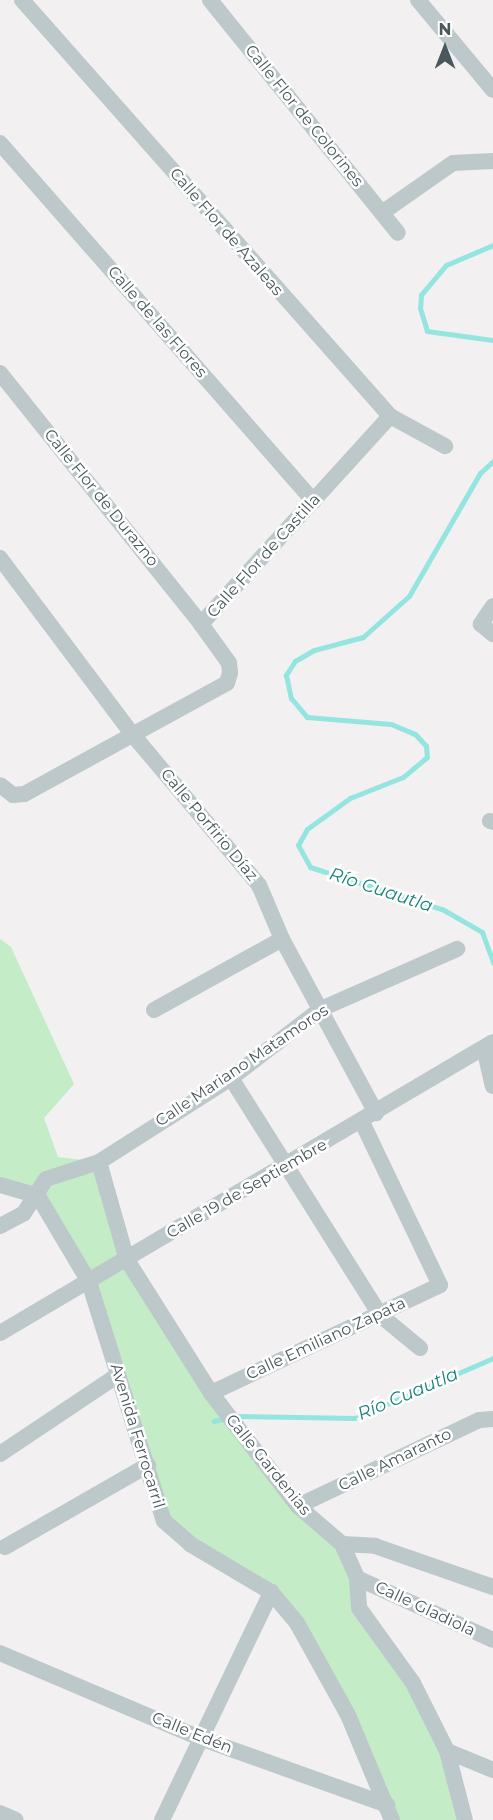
<!DOCTYPE html>
<meta charset="utf-8">
<style>
body{margin:0}
#map{position:relative;width:493px;height:1820px;overflow:hidden;background:#f2f0f1;font-family:Montserrat,sans-serif}
div>[style]{position:absolute}
[style*='--x']{left:calc(var(--x)*1px);top:calc(var(--y)*1px);width:calc(var(--w)*1px);rotate:calc(var(--a)*1deg)}
.green>*{inset:0;background:#c3ecc7}
.stream>*{height:5px;margin:-2.5px;padding:0 2.5px;transform-origin:2.5px;border-radius:2.5px;background:#94e5e0}
.minor>*{height:16px;margin:-8px;padding:0 8px;transform-origin:8px;border-radius:8px;background:#bdc8cb}
span{translate:-50% -50%;white-space:nowrap;text-align:center;line-height:1.15;-webkit-text-stroke:5px #fff;paint-order:stroke}
.street-label{font-size:16px;color:#49585c}
.water-label{font-size:18px;color:#17837c;font-style:italic}
.north{position:absolute;left:415px;top:18px;width:60px;height:60px;-webkit-text-stroke:4px #fff;paint-order:stroke;rotate:0deg;font-size:16px;font-weight:700;line-height:24px;text-align:center;color:#49585c}
.north::after{content:'';display:block;margin:auto;width:21px;height:27px;background:#49585c;clip-path:polygon(50% 0,100% 100%,50% 72%,0 100%)}
</style>
<div id="map">
<div class="green">
<i style="clip-path:polygon(0 939px,11px 947px,74px 1084px,44px 1118px,58px 1157px,99px 1162px,127px 1260px,211px 1393px,342px 1544px,359px 1608px,413px 1683px,465px 1820px,392px 1820px,297px 1623px,164px 1521px,89px 1282px,38px 1196px,0 1182px)"></i>
</div>
<div class="stream">
<i style="--x:493;--y:245;--w:51;--a:156.9"></i>
<i style="--x:446;--y:265;--w:39;--a:130"></i>
<i style="--x:421;--y:295;--w:13;--a:94"></i>
<i style="--x:420;--y:308;--w:24;--a:73"></i>
<i style="--x:427;--y:331;--w:67;--a:7.8"></i>
<i style="--x:493;--y:461;--w:18;--a:137"></i>
<i style="--x:480;--y:473;--w:142;--a:120"></i>
<i style="--x:409;--y:596;--w:62;--a:138.3"></i>
<i style="--x:363;--y:637;--w:51;--a:165.1"></i>
<i style="--x:314;--y:650;--w:22;--a:150"></i>
<i style="--x:295;--y:661;--w:17;--a:123"></i>
<i style="--x:286;--y:675;--w:24;--a:78"></i>
<i style="--x:291;--y:698;--w:25;--a:50"></i>
<i style="--x:307;--y:717;--w:84;--a:4.8"></i>
<i style="--x:391;--y:724;--w:26;--a:23"></i>
<i style="--x:415;--y:734;--w:16;--a:47"></i>
<i style="--x:426;--y:746;--w:11;--a:85"></i>
<i style="--x:427;--y:757;--w:31;--a:140"></i>
<i style="--x:403;--y:777;--w:57;--a:158.4"></i>
<i style="--x:350;--y:798;--w:53;--a:144.2"></i>
<i style="--x:307;--y:829;--w:18;--a:119"></i>
<i style="--x:298;--y:845;--w:25;--a:61"></i>
<i style="--x:310;--y:867;--w:139;--a:17.7"></i>
<i style="--x:442;--y:909;--w:46;--a:29.9"></i>
<i style="--x:482;--y:932;--w:33;--a:70"></i>
<i style="--x:214;--y:1421;--w:24;--a:-12"></i>
<i style="--x:237;--y:1416;--w:118;--a:1"></i>
<i style="--x:355;--y:1418;--w:150;--a:-23.5"></i>
</div>
<div class="minor">
<i style="--x:22;--y:0;--w:555;--a:48.5"></i>
<i style="--x:390;--y:416;--w:63;--a:28.6"></i>
<i style="--x:210;--y:0;--w:299;--a:51.1"></i>
<i style="--x:418;--y:0;--w:117;--a:50.2"></i>
<i style="--x:0;--y:143;--w:476;--a:48.8"></i>
<i style="--x:383;--y:212;--w:85;--a:-35"></i>
<i style="--x:453;--y:163;--w:40;--a:-2.9"></i>
<i style="--x:0;--y:373;--w:322;--a:51.3"></i>
<i style="--x:201;--y:624;--w:48;--a:54.3"></i>
<i style="--x:229;--y:663;--w:10;--a:84"></i>
<i style="--x:230;--y:673;--w:10;--a:107"></i>
<i style="--x:227;--y:683;--w:231;--a:151.3"></i>
<i style="--x:24;--y:794;--w:11;--a:175"></i>
<i style="--x:13;--y:795;--w:16;--a:-142"></i>
<i style="--x:0;--y:558;--w:221;--a:53.1"></i>
<i style="--x:133;--y:735;--w:196;--a:50"></i>
<i style="--x:259;--y:885;--w:59;--a:66.9"></i>
<i style="--x:282;--y:939;--w:198;--a:61.6"></i>
<i style="--x:493;--y:606;--w:22;--a:124"></i>
<i style="--x:481;--y:624;--w:16;--a:40"></i>
<i style="--x:201;--y:624;--w:281;--a:-47.7"></i>
<i style="--x:490;--y:821;--w:3;--a:18"></i>
<i style="--x:154;--y:1010;--w:146;--a:-29"></i>
<i style="--x:484;--y:1048;--w:39;--a:77"></i>
<i style="--x:231;--y:1078;--w:280;--a:57.8"></i>
<i style="--x:380;--y:1315;--w:52;--a:39.5"></i>
<i style="--x:99;--y:1162;--w:102;--a:74.1"></i>
<i style="--x:127;--y:1260;--w:157;--a:57.7"></i>
<i style="--x:211;--y:1393;--w:143;--a:52.4"></i>
<i style="--x:298;--y:1506;--w:58;--a:40.8"></i>
<i style="--x:342;--y:1544;--w:37;--a:66"></i>
<i style="--x:357;--y:1578;--w:30;--a:86"></i>
<i style="--x:359;--y:1608;--w:92;--a:54.2"></i>
<i style="--x:413;--y:1683;--w:76;--a:63.4"></i>
<i style="--x:447;--y:1751;--w:71;--a:75.4"></i>
<i style="--x:0;--y:1185;--w:40;--a:16"></i>
<i style="--x:38;--y:1196;--w:100;--a:59.3"></i>
<i style="--x:89;--y:1282;--w:250;--a:72.6"></i>
<i style="--x:164;--y:1521;--w:35;--a:41"></i>
<i style="--x:190;--y:1544;--w:94;--a:30.7"></i>
<i style="--x:271;--y:1592;--w:40;--a:50"></i>
<i style="--x:297;--y:1623;--w:105;--a:61"></i>
<i style="--x:348;--y:1715;--w:114;--a:67.3"></i>
<i style="--x:0;--y:1226;--w:27;--a:-28"></i>
<i style="--x:24;--y:1213;--w:40;--a:-57.1"></i>
<i style="--x:46;--y:1179;--w:56;--a:-17.8"></i>
<i style="--x:99;--y:1162;--w:156;--a:-32.5"></i>
<i style="--x:231;--y:1078;--w:113;--a:-37.5"></i>
<i style="--x:321;--y:1009;--w:149;--a:-23.8"></i>
<i style="--x:0;--y:1333;--w:572;--a:-30.55"></i>
<i style="--x:211;--y:1393;--w:253;--a:-25.2"></i>
<i style="--x:440;--y:1285;--w:181;--a:-115.6"></i>
<i style="--x:0;--y:1454;--w:142;--a:-33.8"></i>
<i style="--x:298;--y:1506;--w:200;--a:-25.4"></i>
<i style="--x:479;--y:1420;--w:14;--a:-4"></i>
<i style="--x:342;--y:1544;--w:33;--a:3"></i>
<i style="--x:375;--y:1546;--w:125;--a:19.2"></i>
<i style="--x:5;--y:1547;--w:165;--a:-29.8"></i>
<i style="--x:357;--y:1578;--w:149;--a:24.5"></i>
<i style="--x:0;--y:1653;--w:217;--a:23"></i>
<i style="--x:200;--y:1738;--w:199;--a:19.7"></i>
<i style="--x:447;--y:1751;--w:50;--a:22.4"></i>
<i style="--x:0;--y:1813;--w:17;--a:24"></i>
<i style="--x:162;--y:1820;--w:253;--a:-64.4"></i>
</div>
<div class="street-label">
<span style="left:304px;top:116px;rotate:51deg">Calle Flor de Colorines</span>
<span style="left:226px;top:232px;rotate:49deg">Calle Flor de Azaleas</span>
<span style="left:157px;top:322px;rotate:49deg">Calle de las Flores</span>
<span style="left:101px;top:498px;rotate:51deg">Calle Flor de Durazno</span>
<span style="left:264px;top:556px;rotate:-48deg">Calle Flor de Castilla</span>
<span style="left:209px;top:825px;rotate:50deg">Calle Porfirio Díaz</span>
<span style="left:242px;top:1066px;rotate:-34deg">Calle Mariano Matamoros</span>
<span style="left:247px;top:1189px;rotate:-30deg">Calle 19 de Septiembre</span>
<span style="left:326px;top:1339px;rotate:-25deg">Calle Emiliano Zapata</span>
<span style="left:137px;top:1436px;rotate:73deg">Avenida Ferrocarril</span>
<span style="left:395px;top:1460px;rotate:-26deg">Calle Amaranto</span>
<span style="left:268px;top:1465px;rotate:51deg">Calle Gardenias</span>
<span style="left:425px;top:1609px;rotate:25deg">Calle Gladiola</span>
<span style="left:192px;top:1733px;rotate:22deg">Calle Edén</span>
</div>
<div class="water-label">
<span style="left:381px;top:890px;rotate:18deg">Río Cuautla</span>
<span style="left:408px;top:1394px;rotate:-23deg">Río Cuautla</span>
</div>
<div class="north">N</div>
</div>
